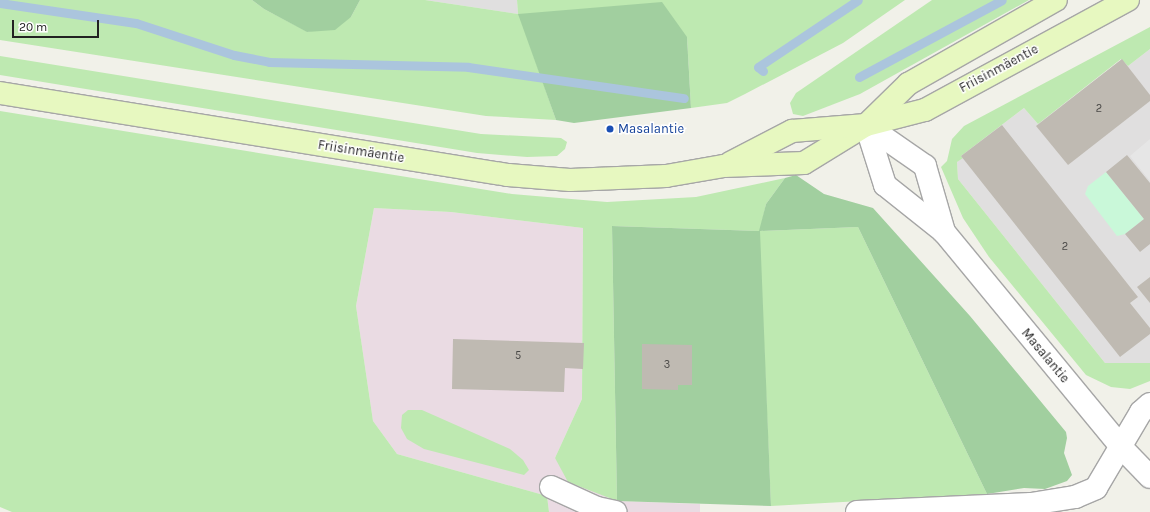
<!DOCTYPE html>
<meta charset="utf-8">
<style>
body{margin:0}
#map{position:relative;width:1150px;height:512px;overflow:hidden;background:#f1f1e9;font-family:Karla,sans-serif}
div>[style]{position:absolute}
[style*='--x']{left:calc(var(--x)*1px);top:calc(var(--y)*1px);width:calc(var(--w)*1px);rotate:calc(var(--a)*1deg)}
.residential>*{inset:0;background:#e0dfdf}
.industrial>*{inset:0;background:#eadbe3}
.grass>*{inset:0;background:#bee9b1}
.forest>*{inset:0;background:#a1cf9f}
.park>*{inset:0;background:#c9f8d9}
.parking>*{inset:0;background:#e6e6e6}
.stream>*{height:9px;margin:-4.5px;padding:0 4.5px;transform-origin:4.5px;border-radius:4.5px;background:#abc5dd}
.building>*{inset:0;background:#bfbab2}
.roads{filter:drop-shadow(1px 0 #a6a6a6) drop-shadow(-1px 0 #a6a6a6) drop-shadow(0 1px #a6a6a6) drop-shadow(0 -1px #a6a6a6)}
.minor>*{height:22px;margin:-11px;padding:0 11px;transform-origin:11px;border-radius:11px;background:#fff}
.tertiary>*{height:22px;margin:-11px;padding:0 11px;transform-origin:11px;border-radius:11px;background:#fff}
.secondary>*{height:22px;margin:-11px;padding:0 11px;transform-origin:11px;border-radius:11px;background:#e7f8c0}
.dots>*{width:11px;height:11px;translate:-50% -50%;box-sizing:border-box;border:2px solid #fff;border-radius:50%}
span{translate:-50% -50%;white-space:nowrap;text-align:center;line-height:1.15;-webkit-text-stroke:3px #fff;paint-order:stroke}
.number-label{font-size:11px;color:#494846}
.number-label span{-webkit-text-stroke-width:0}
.street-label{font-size:13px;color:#222}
.transit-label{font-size:13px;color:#164399}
.left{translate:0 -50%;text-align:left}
.scale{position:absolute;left:12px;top:20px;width:87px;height:18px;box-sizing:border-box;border:2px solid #222;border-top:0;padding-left:5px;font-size:12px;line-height:14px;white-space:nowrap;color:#222;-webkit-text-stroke:3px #fff;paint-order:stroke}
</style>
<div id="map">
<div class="residential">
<i style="clip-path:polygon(425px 0,517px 0,518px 14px)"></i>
<i style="clip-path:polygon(1150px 49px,1150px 367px,1148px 365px,1105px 363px,958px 179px,957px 162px,962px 158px,961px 156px,1024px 108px,1038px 124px,1122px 59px,1128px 66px)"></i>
</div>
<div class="industrial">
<i style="clip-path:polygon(374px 208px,451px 212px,583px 228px,582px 399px,555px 458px,617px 501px,700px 504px,700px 512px,549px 512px,547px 496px,397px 454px,373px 421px,356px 306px)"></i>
</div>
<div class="grass">
<i style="clip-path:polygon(0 0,252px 0,264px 9px,308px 32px,351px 17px,360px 0,425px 0,518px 14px,517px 0,905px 0,843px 43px,745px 94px,727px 103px,691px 108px,687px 37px,519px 14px,556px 120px,486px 116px,0 40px)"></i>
<i style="clip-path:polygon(932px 0,1029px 0,860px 94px,803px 116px,793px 114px,790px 103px,796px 93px)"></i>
<i style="clip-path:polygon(1150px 27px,1150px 49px,1128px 66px,1121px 59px,1038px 124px,1024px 108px,961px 156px,963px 158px,957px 162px,958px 179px,1105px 363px,1150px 363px,1150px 381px,1130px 389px,1111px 387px,1086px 375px,989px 257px,963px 218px,941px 167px,947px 161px,952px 139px,964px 126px)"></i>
<i style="clip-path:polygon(0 56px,481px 134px,561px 138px,567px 142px,565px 149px,557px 156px,527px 157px,477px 153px,0 75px)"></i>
<i style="clip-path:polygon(0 111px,512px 194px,607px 202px,696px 197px,785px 178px,766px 204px,760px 231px,858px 227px,987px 494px,771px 506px,759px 231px,612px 226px,617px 501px,568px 482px,555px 458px,582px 399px,583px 228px,451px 212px,374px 208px,356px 306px,373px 421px,397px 454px,547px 496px,549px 512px,12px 512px,0 507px)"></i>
<i style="clip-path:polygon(408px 410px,422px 410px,510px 449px,523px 460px,529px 470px,524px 475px,424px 449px,407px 439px,401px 428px,402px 415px)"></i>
</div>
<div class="forest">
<i style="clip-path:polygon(252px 0,360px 0,351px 17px,335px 30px,307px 32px,264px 9px)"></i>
<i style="clip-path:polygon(662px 2px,687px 37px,691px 108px,574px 123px,556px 120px,518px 14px)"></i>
<i style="clip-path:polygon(796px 175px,824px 194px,873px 208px,970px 316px,1066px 432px,1067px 438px,1064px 453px,1072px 475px,1067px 481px,1045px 489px,1024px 488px,987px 494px,858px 227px,760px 231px,771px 506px,617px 501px,612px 226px,759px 231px,766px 204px,785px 178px)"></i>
</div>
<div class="park">
<i style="clip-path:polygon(1106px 172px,1144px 219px,1125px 234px,1117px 236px,1085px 194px,1088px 186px)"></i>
</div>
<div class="parking">
<i style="clip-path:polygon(1150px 139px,1150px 181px,1130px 156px)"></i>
</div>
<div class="stream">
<i style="--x:0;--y:3;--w:137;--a:8.4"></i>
<i style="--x:136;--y:23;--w:103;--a:18.1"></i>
<i style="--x:234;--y:55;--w:36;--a:11"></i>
<i style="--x:269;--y:62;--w:199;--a:1.4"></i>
<i style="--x:468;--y:67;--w:218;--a:8.2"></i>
<i style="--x:763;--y:71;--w:6;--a:-141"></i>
<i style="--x:758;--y:67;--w:120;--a:-33.8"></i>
<i style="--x:859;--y:77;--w:162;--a:-28.3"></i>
</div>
<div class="building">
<i style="clip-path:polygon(1122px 59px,1150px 95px,1150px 101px,1068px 165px,1036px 126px)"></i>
<i style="clip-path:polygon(1002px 125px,1138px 297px,1130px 303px,1150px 328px,1150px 334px,1120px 357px,961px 156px)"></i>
<i style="clip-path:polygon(1127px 155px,1150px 183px,1150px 244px,1140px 252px,1125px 234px,1144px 219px,1106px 172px)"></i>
<i style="clip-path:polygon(1150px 277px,1150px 303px,1137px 287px)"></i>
<i style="clip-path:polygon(453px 339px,584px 343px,583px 369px,565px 368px,564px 392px,452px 389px)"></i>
<i style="clip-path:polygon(642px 344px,692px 345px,692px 385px,678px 385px,678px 390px,642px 389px)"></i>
</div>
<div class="roads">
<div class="minor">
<i style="--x:551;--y:487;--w:51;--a:24.5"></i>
<i style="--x:597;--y:508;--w:19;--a:12"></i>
<i style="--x:857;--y:512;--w:174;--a:-2.6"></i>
<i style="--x:1031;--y:504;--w:45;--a:-9"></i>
<i style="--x:1075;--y:497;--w:23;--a:-23"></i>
<i style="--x:1096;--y:488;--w:88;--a:-59.4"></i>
<i style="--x:1141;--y:412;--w:12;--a:-42"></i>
</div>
<div class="tertiary">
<i style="--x:866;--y:125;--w:63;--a:72.4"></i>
<i style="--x:885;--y:185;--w:75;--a:38.5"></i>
<i style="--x:944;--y:232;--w:280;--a:50.5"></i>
<i style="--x:1122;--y:448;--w:40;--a:46"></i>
<i style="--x:866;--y:125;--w:72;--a:34.8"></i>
<i style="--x:925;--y:166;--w:69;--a:73.9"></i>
</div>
<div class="secondary">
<i style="--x:0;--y:93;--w:515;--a:9.17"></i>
<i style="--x:508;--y:175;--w:62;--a:4.6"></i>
<i style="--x:570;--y:180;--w:96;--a:-2.4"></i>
<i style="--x:666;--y:176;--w:59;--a:-9.8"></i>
<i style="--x:724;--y:166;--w:80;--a:-2.1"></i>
<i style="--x:804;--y:163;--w:73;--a:-31.5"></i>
<i style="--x:866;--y:125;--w:59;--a:-44.3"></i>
<i style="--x:908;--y:84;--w:170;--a:-29.6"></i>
<i style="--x:730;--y:163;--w:70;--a:-27.3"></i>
<i style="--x:792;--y:131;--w:74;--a:-4.6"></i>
<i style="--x:866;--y:125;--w:61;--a:-14.3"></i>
<i style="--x:925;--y:110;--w:231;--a:-28.5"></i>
</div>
</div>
<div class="dots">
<i style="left:610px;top:129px;background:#1a4fb4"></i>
</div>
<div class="number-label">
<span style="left:1099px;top:109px">2</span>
<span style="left:1065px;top:247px">2</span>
<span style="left:518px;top:356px">5</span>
<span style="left:667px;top:365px">3</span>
</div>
<div class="street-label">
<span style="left:999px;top:69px;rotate:-28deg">Friisinmäentie</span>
<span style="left:361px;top:152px;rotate:9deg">Friisinmäentie</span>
<span style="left:1045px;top:356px;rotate:50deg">Masalantie</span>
</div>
<div class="transit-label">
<span class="left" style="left:618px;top:129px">Masalantie</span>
</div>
<div class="scale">20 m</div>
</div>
